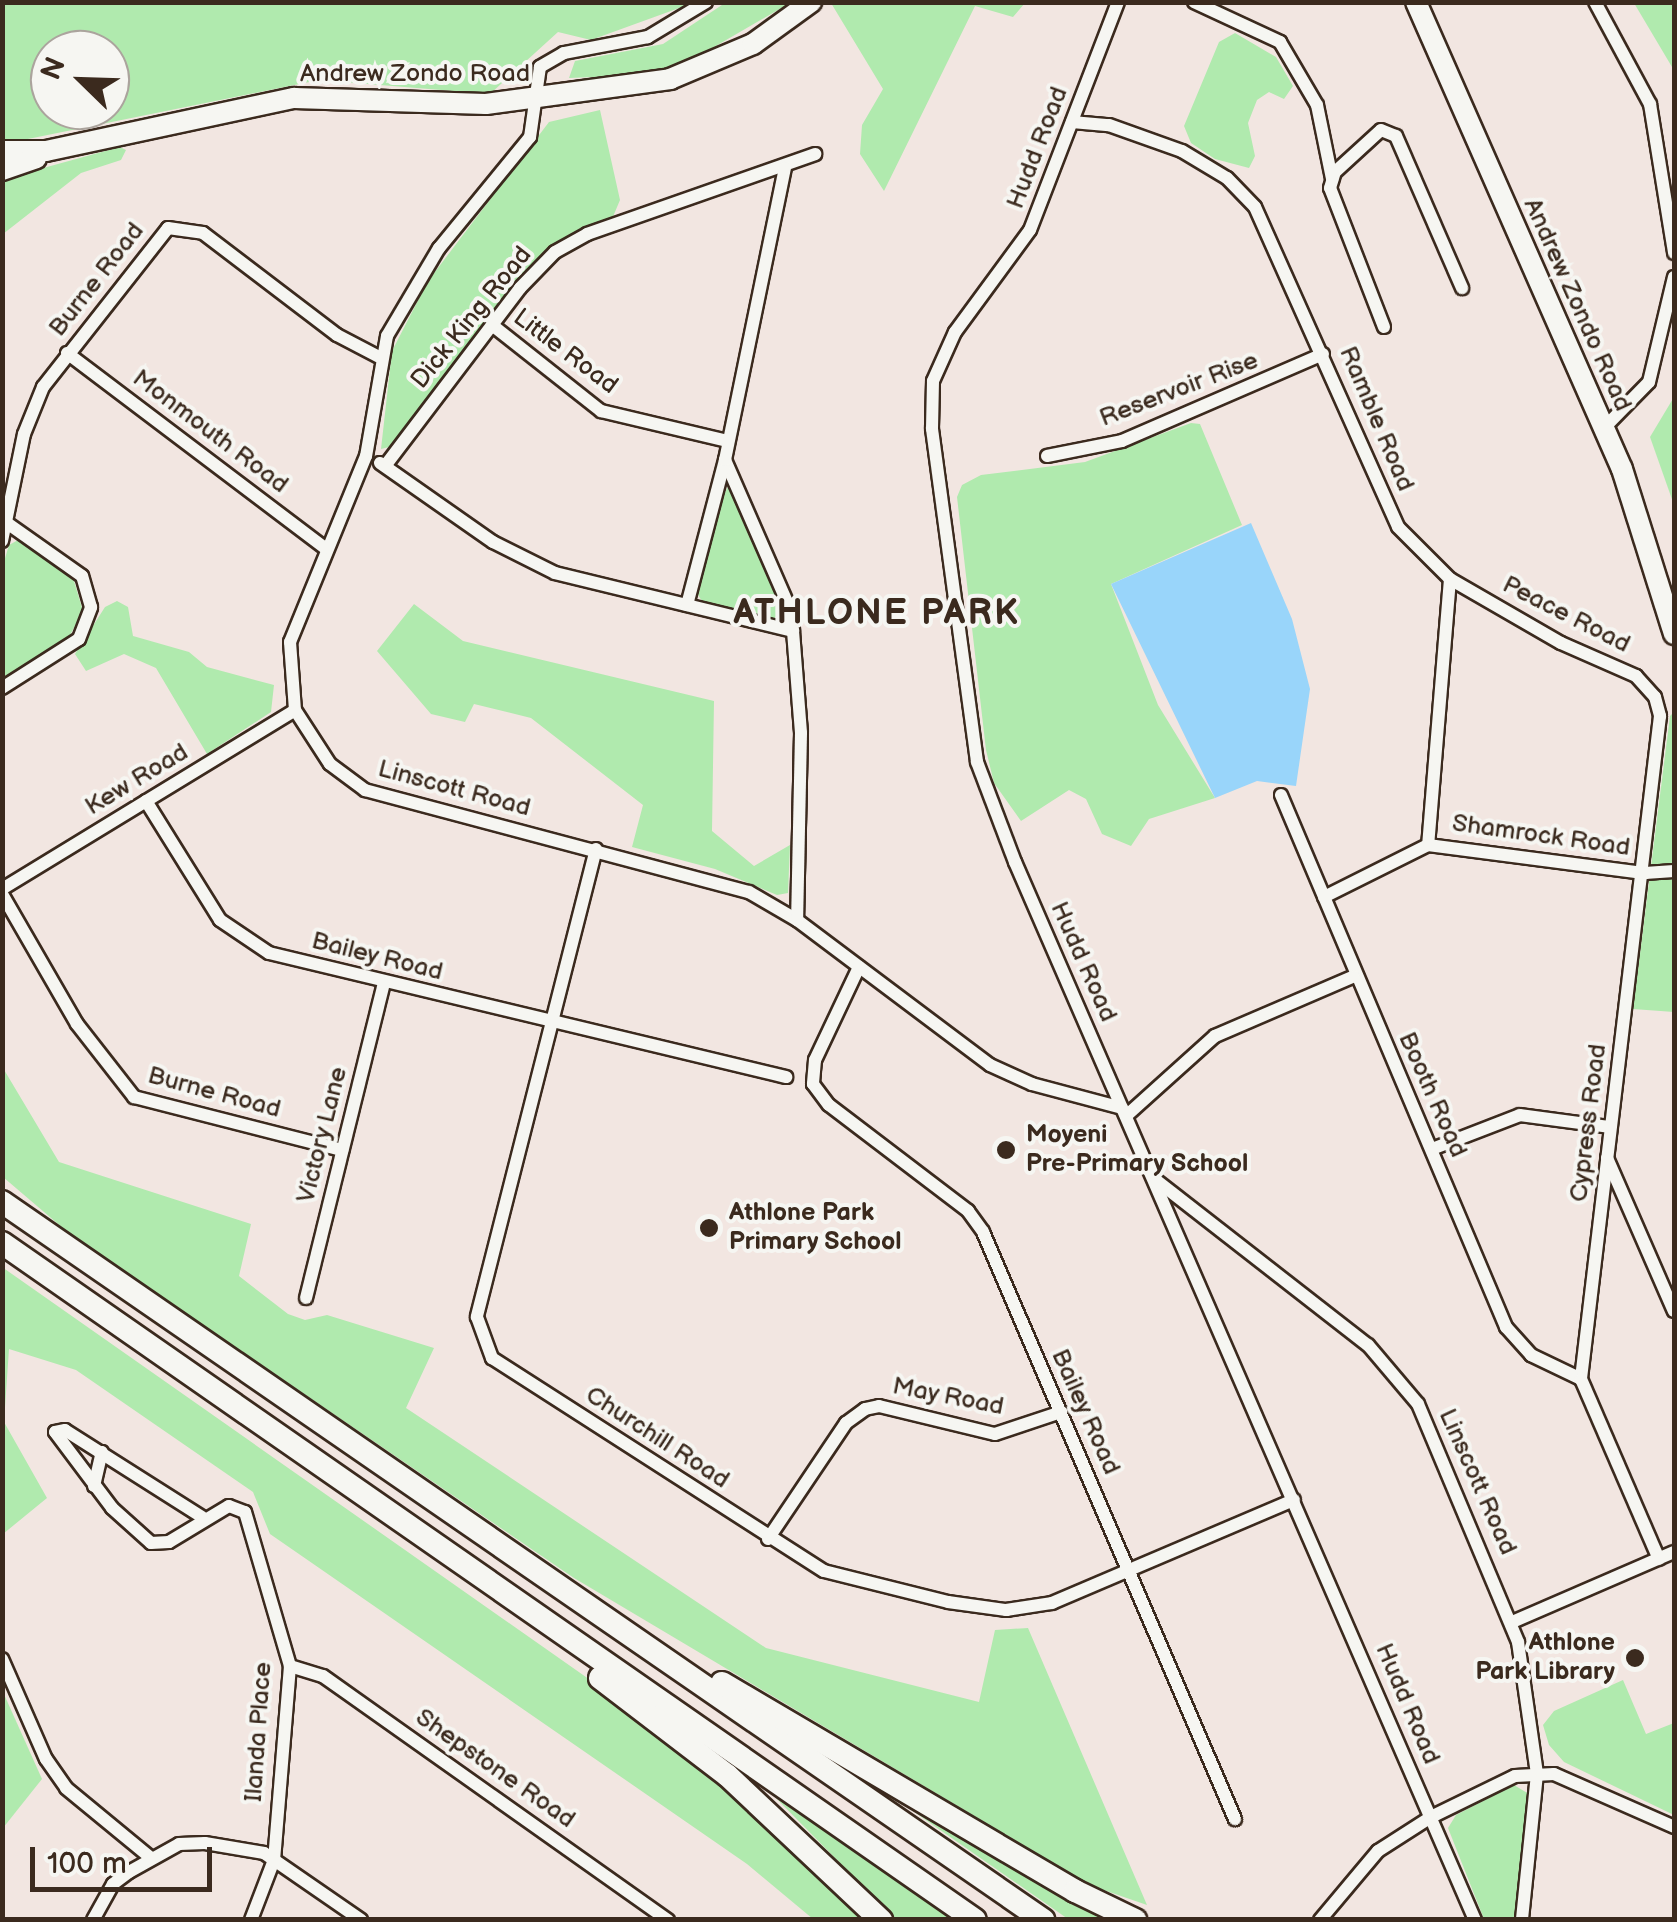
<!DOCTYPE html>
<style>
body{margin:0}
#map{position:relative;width:1677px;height:1922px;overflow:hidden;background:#f2e6e1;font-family:"Balsamiq Sans",sans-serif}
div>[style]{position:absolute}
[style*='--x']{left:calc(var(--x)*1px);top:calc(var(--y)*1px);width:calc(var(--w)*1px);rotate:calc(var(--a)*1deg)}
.green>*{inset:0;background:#b0eaae}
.water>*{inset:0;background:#99d5fa}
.roads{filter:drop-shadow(2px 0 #3b2a1e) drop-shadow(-2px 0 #3b2a1e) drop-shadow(0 2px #3b2a1e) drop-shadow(0 -2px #3b2a1e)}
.street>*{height:12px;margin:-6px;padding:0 6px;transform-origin:6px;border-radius:6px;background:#f6f6f2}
.primary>*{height:20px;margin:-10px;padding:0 10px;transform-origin:10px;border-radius:10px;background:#f6f6f2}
.highway>*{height:22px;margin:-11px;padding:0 11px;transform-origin:11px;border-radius:11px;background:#f6f6f2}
.dots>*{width:28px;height:28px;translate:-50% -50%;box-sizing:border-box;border:5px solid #f6f6f2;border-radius:50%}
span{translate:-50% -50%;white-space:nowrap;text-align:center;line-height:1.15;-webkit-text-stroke:8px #f6f6f2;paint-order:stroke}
.street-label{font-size:25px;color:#3b2a1e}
.poi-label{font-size:25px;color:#3b2a1e;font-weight:700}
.left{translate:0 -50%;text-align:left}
.right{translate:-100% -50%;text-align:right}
.district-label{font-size:35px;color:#3b2a1e;font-weight:700;letter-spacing:2.5px}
.frame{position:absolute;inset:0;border:5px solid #3b2a1e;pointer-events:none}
.north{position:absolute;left:30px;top:30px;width:100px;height:100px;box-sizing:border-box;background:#f6f6f2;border:2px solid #aba49d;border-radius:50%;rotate:293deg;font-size:28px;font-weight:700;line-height:40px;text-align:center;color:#3b2a1e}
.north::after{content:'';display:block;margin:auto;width:35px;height:45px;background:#3b2a1e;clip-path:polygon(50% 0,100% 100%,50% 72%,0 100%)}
.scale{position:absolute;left:30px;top:1847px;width:182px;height:45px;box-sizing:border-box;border:5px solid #3b2a1e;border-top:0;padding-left:12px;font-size:30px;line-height:35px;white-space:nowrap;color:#3b2a1e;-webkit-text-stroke:8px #f6f6f2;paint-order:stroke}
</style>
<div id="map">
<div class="green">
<i style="clip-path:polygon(evenodd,3px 3px,693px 3px,591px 40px,558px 32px,490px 94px,319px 80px,13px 142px,3px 139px,3px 3px,50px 50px,110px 50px,110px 110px,50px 110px,50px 50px)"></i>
<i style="clip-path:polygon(725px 3px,790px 3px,690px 61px,644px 75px,569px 78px,575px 61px,663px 44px)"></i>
<i style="clip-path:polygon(831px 3px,1025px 3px,1013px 17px,975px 6px,884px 191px,860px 154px,862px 125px,883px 89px)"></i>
<i style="clip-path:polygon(1634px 3px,1674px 3px,1674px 76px,1672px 67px)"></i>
<i style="clip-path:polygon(1235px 33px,1276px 57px,1293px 86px,1284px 99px,1269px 92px,1257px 100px,1248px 123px,1255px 156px,1249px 168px,1215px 159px,1191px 143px,1184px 126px,1219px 42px)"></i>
<i style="clip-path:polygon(600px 110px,620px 200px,612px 219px,544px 255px,389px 447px,381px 449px,392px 351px,428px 281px,549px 122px)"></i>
<i style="clip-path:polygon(120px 147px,126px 150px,121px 160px,81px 173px,3px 234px,3px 179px)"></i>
<i style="clip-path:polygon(1674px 397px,1674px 505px,1650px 437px)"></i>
<i style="clip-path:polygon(1191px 423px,1200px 424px,1242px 525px,1111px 584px,1158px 705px,1215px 798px,1149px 819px,1131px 846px,1102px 834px,1086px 799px,1069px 790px,1021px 821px,994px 783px,986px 750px,957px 497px,962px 485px,981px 475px,1085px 462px)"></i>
<i style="clip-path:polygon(729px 485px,778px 598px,781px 611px,773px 620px,703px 603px,697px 593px,716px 509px)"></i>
<i style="clip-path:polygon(20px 539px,74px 581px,83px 611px,69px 637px,3px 679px,3px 565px,9px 545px)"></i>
<i style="clip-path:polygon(117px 601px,128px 607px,133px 636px,189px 652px,207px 667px,274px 685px,271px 712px,207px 754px,156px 668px,124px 654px,86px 671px,75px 654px,105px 607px)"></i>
<i style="clip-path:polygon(414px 604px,463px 641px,714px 701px,712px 831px,754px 866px,790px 845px,788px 893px,777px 895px,715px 869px,632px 847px,643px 805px,531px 718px,474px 704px,465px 722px,431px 714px,377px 651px)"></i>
<i style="clip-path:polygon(1674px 712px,1674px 1012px,1633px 1009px,1670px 716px)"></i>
<i style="clip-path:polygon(3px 1068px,59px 1162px,251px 1224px,239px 1276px,288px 1314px,305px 1320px,327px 1315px,434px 1348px,406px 1408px,766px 1648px,979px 1702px,995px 1630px,1028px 1628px,1147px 1905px,1092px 1886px,574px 1578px,71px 1235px,3px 1177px)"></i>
<i style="clip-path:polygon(2px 1267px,613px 1696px,701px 1764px,867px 1919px,813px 1919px,747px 1864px,270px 1534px,253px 1492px,76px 1370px,9px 1349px,4px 1422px,47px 1498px,3px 1534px)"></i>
<i style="clip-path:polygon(1623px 1680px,1646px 1734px,1674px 1723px,1674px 1815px,1564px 1762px,1549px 1745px,1543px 1725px,1554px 1711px)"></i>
<i style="clip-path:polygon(3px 1692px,42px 1779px,3px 1828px,2px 1828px)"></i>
<i style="clip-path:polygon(1514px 1785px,1529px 1794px,1516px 1919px,1484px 1919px,1448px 1828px,1456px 1815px)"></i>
<i style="clip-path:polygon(877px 1786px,1109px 1919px,1068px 1919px)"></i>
<i style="clip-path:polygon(771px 1793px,953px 1919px,895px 1919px)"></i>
</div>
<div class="water">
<i style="clip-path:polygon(1251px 523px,1292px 619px,1310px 689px,1296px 786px,1257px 781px,1215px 798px,1111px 584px)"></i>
</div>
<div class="roads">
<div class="street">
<i style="--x:706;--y:2;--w:68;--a:148.9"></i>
<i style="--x:648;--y:37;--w:86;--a:169.2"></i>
<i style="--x:564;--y:53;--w:28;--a:150"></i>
<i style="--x:540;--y:67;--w:71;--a:98.1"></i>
<i style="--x:530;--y:137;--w:144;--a:129.3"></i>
<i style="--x:439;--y:248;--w:102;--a:120.6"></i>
<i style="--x:387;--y:336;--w:122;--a:99.9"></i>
<i style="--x:366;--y:456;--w:201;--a:112.2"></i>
<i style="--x:290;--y:642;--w:68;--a:85.8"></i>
<i style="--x:295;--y:710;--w:64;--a:57.1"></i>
<i style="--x:330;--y:764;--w:44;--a:36.6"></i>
<i style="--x:365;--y:790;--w:397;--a:14.9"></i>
<i style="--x:749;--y:892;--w:56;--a:30.3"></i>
<i style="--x:797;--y:920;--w:241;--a:36.9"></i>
<i style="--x:990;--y:1065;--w:46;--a:24.3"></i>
<i style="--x:1032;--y:1084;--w:93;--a:14.9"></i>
<i style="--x:1118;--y:2;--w:244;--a:111.1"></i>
<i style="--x:1030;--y:230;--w:127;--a:126.3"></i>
<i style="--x:955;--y:332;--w:54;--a:114.2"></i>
<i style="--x:933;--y:381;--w:48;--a:91.2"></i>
<i style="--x:932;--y:429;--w:336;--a:82.3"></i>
<i style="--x:977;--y:762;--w:107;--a:69.2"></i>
<i style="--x:1015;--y:862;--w:1154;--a:66.5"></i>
<i style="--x:1194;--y:2;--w:95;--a:24.9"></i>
<i style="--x:1280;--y:42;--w:73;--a:59.6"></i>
<i style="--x:1317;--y:105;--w:76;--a:78.5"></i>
<i style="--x:1595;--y:2;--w:116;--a:61.7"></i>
<i style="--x:1650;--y:104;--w:151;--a:80.8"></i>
<i style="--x:1072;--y:122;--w:37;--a:5"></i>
<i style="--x:1109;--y:125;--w:77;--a:19.6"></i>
<i style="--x:1182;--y:151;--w:52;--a:31"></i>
<i style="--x:1227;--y:178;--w:40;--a:46"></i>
<i style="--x:1255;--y:207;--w:350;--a:65.9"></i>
<i style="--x:1398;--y:527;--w:74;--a:45"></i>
<i style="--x:1450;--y:579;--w:267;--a:94.7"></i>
<i style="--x:492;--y:325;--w:139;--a:38.3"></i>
<i style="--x:601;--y:411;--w:130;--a:13.3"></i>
<i style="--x:1384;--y:327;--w:149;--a:-111.2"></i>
<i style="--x:1330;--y:188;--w:17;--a:-73"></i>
<i style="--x:1335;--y:172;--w:62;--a:-42.4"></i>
<i style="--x:1381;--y:130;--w:16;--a:22"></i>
<i style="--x:1396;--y:136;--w:166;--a:66.5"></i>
<i style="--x:67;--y:353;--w:323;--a:37.1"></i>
<i style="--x:1604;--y:428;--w:64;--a:-45.6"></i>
<i style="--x:1649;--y:382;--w:108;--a:-76.6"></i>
<i style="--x:1047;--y:456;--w:76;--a:-11.3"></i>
<i style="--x:1122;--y:441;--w:219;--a:-23.4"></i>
<i style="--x:725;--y:460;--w:155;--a:66.4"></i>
<i style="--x:787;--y:602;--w:30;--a:78"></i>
<i style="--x:793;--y:631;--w:102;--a:85.5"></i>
<i style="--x:801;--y:733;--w:187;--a:91.2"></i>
<i style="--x:380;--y:463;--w:138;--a:35"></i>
<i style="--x:493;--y:542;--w:69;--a:26.6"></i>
<i style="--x:555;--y:573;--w:245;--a:13.7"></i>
<i style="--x:385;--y:466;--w:223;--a:-52.8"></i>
<i style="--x:520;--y:288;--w:50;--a:-45.8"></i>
<i style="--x:555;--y:252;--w:37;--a:-29"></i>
<i style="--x:587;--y:234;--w:242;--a:-19.3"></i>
<i style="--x:2;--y:541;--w:109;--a:-78.4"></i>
<i style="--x:24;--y:434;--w:51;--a:-68"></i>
<i style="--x:43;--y:387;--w:202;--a:-51.8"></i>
<i style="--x:168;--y:228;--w:35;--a:8"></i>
<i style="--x:203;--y:233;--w:168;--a:37.3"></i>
<i style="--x:337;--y:335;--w:47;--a:27.6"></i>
<i style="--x:1450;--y:579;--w:128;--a:30"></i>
<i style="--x:1561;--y:643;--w:82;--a:23.7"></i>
<i style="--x:1636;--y:676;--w:28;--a:48"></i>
<i style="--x:1655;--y:697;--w:20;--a:75"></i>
<i style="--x:1660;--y:716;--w:668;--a:96.8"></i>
<i style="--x:687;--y:605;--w:150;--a:-75.3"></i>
<i style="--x:725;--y:460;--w:298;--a:-78.4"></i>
<i style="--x:2;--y:688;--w:91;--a:-32.5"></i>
<i style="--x:79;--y:639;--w:34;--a:-69"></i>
<i style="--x:91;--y:607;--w:32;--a:-106"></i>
<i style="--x:82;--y:576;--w:92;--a:-144.8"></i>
<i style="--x:1281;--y:795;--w:578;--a:67.07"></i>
<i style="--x:1506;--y:1327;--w:38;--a:48"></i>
<i style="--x:1531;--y:1355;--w:55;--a:25.6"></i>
<i style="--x:146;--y:801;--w:140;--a:58.1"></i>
<i style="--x:220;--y:920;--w:59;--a:34"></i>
<i style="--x:269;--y:953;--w:532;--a:13.49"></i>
<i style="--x:596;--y:849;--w:483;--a:104.3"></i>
<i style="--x:477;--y:1317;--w:44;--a:69.9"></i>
<i style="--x:492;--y:1358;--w:394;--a:32.7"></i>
<i style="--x:824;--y:1571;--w:128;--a:14"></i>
<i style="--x:948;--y:1602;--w:59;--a:7.9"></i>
<i style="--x:1006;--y:1610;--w:47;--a:-8.7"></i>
<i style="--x:1052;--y:1603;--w:263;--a:-23.1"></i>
<i style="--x:2;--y:889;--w:343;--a:-31.4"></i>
<i style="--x:2;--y:894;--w:150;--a:60"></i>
<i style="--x:77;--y:1024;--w:93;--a:52"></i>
<i style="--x:134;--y:1097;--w:215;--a:14.3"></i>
<i style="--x:1324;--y:897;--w:116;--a:-26.6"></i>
<i style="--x:1428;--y:845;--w:219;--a:7.4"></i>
<i style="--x:1645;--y:873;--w:29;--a:-4"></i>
<i style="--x:859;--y:967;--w:103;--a:115.3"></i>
<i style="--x:815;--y:1060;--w:24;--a:95"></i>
<i style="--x:813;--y:1084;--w:26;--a:53"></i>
<i style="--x:829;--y:1105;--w:175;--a:37.3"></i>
<i style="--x:968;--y:1211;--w:26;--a:54"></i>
<i style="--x:983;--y:1232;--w:639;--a:66.77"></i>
<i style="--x:1126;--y:1116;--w:120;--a:-42"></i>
<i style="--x:1215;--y:1036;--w:151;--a:-23.3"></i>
<i style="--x:1432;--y:1149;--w:94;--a:-21.1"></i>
<i style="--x:1520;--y:1115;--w:91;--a:7.6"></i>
<i style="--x:1607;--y:1158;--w:167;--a:66.4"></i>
<i style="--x:1157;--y:1181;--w:267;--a:37.9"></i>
<i style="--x:1368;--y:1345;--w:77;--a:49.7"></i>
<i style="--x:1418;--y:1404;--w:258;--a:67.2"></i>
<i style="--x:1518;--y:1642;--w:133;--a:81.8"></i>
<i style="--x:1537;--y:1774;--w:147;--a:95.9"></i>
<i style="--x:306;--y:1298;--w:325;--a:-76.1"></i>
<i style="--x:1581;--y:1379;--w:196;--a:66.6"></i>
<i style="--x:94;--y:1486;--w:35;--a:-77"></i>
<i style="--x:202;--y:1517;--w:162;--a:-147.6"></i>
<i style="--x:65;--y:1430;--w:10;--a:169"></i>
<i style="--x:55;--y:1432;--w:95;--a:53.1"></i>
<i style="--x:112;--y:1508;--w:52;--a:41.9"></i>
<i style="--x:151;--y:1543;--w:18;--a:-3"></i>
<i style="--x:169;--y:1542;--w:70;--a:-31"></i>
<i style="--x:229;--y:1506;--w:17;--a:21"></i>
<i style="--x:245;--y:1512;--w:160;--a:73.7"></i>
<i style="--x:290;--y:1666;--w:195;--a:94.7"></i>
<i style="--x:274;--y:1860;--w:64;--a:111"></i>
<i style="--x:768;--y:1539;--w:140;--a:-56.1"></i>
<i style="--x:846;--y:1423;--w:24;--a:-36"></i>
<i style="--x:865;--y:1409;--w:14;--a:-12"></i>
<i style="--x:879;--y:1406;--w:119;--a:13.6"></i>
<i style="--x:995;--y:1434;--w:70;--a:-18.4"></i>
<i style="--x:1512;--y:1622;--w:176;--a:-23.4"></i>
<i style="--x:2;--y:1659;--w:109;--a:66.3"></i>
<i style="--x:46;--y:1759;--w:35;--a:55"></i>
<i style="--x:66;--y:1788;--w:110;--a:39.5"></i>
<i style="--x:290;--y:1666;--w:34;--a:17"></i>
<i style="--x:323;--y:1676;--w:423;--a:35.3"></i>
<i style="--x:93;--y:1920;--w:41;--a:-60.9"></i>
<i style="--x:113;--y:1884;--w:20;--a:-37"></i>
<i style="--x:129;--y:1872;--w:57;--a:-29.2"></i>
<i style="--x:179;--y:1844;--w:26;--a:-2"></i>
<i style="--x:205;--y:1843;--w:60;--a:9.6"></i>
<i style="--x:264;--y:1853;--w:118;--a:34.6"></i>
<i style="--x:1320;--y:1920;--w:90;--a:-50"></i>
<i style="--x:1378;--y:1851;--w:63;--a:-32.7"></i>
<i style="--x:1431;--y:1817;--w:93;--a:-26"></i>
<i style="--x:1515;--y:1776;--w:39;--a:-3"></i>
<i style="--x:1554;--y:1774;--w:131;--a:23.8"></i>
</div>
<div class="primary">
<i style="--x:1416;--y:2;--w:510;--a:66.2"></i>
<i style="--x:1622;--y:469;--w:173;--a:72.5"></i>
<i style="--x:2;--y:151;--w:44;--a:0"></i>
<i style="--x:46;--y:151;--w:254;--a:-12.1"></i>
<i style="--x:294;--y:98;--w:192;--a:1.8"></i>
<i style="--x:486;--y:104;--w:186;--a:-7.7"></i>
<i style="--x:670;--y:79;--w:90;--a:-22.9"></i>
<i style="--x:753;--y:44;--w:72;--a:-35.9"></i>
<i style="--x:2;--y:170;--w:36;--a:-19"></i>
</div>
<div class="highway">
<i style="--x:2;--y:1202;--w:1265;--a:34.59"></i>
<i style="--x:2;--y:1243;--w:1185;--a:34.83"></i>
<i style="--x:600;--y:1678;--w:160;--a:37.4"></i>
<i style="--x:727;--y:1775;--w:212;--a:43.3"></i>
<i style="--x:722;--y:1683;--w:410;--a:30.5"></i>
<i style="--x:1075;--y:1891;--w:67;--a:25.8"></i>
</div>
</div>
<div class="dots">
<i style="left:1006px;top:1150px;background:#3b2a1e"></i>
<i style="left:709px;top:1228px;background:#3b2a1e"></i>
<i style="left:1635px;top:1658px;background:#3b2a1e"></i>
</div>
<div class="street-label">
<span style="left:415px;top:74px">Andrew Zondo Road</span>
<span style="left:1038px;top:148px;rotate:-69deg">Hudd Road</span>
<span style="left:97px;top:280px;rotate:-52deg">Burne Road</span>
<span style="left:1577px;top:305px;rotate:66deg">Andrew Zondo Road</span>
<span style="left:472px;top:318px;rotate:-51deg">Dick King Road</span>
<span style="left:565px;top:352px;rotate:37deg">Little Road</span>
<span style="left:1179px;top:390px;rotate:-21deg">Reservoir Rise</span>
<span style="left:1376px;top:419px;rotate:67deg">Ramble Road</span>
<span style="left:210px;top:432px;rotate:37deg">Monmouth Road</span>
<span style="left:1566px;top:615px;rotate:27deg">Peace Road</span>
<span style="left:137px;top:780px;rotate:-31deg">Kew Road</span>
<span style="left:454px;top:789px;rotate:15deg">Linscott Road</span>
<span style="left:1541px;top:836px;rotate:8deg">Shamrock Road</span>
<span style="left:377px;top:957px;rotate:14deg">Bailey Road</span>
<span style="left:1083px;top:962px;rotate:66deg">Hudd Road</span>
<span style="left:214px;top:1093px;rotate:15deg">Burne Road</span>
<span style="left:1432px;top:1095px;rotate:66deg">Booth Road</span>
<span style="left:1589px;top:1123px;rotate:-83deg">Cypress Road</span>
<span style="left:323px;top:1135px;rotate:-76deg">Victory Lane</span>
<span style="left:948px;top:1397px;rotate:11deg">May Road</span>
<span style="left:1085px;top:1412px;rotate:66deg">Bailey Road</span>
<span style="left:657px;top:1438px;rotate:33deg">Churchill Road</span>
<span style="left:1477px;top:1482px;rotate:66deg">Linscott Road</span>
<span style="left:1407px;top:1704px;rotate:67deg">Hudd Road</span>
<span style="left:259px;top:1732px;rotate:-86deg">Ilanda Place</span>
<span style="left:495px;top:1769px;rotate:35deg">Shepstone Road</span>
</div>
<div class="poi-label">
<span class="left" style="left:1026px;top:1150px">Moyeni<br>Pre-Primary School</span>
<span class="left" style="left:729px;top:1228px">Athlone Park<br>Primary School</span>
<span class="right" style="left:1615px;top:1658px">Athlone<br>Park Library</span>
</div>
<div class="district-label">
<span style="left:877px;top:614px">ATHLONE PARK</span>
</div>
<div class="frame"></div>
<div class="north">N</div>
<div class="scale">100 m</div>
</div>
